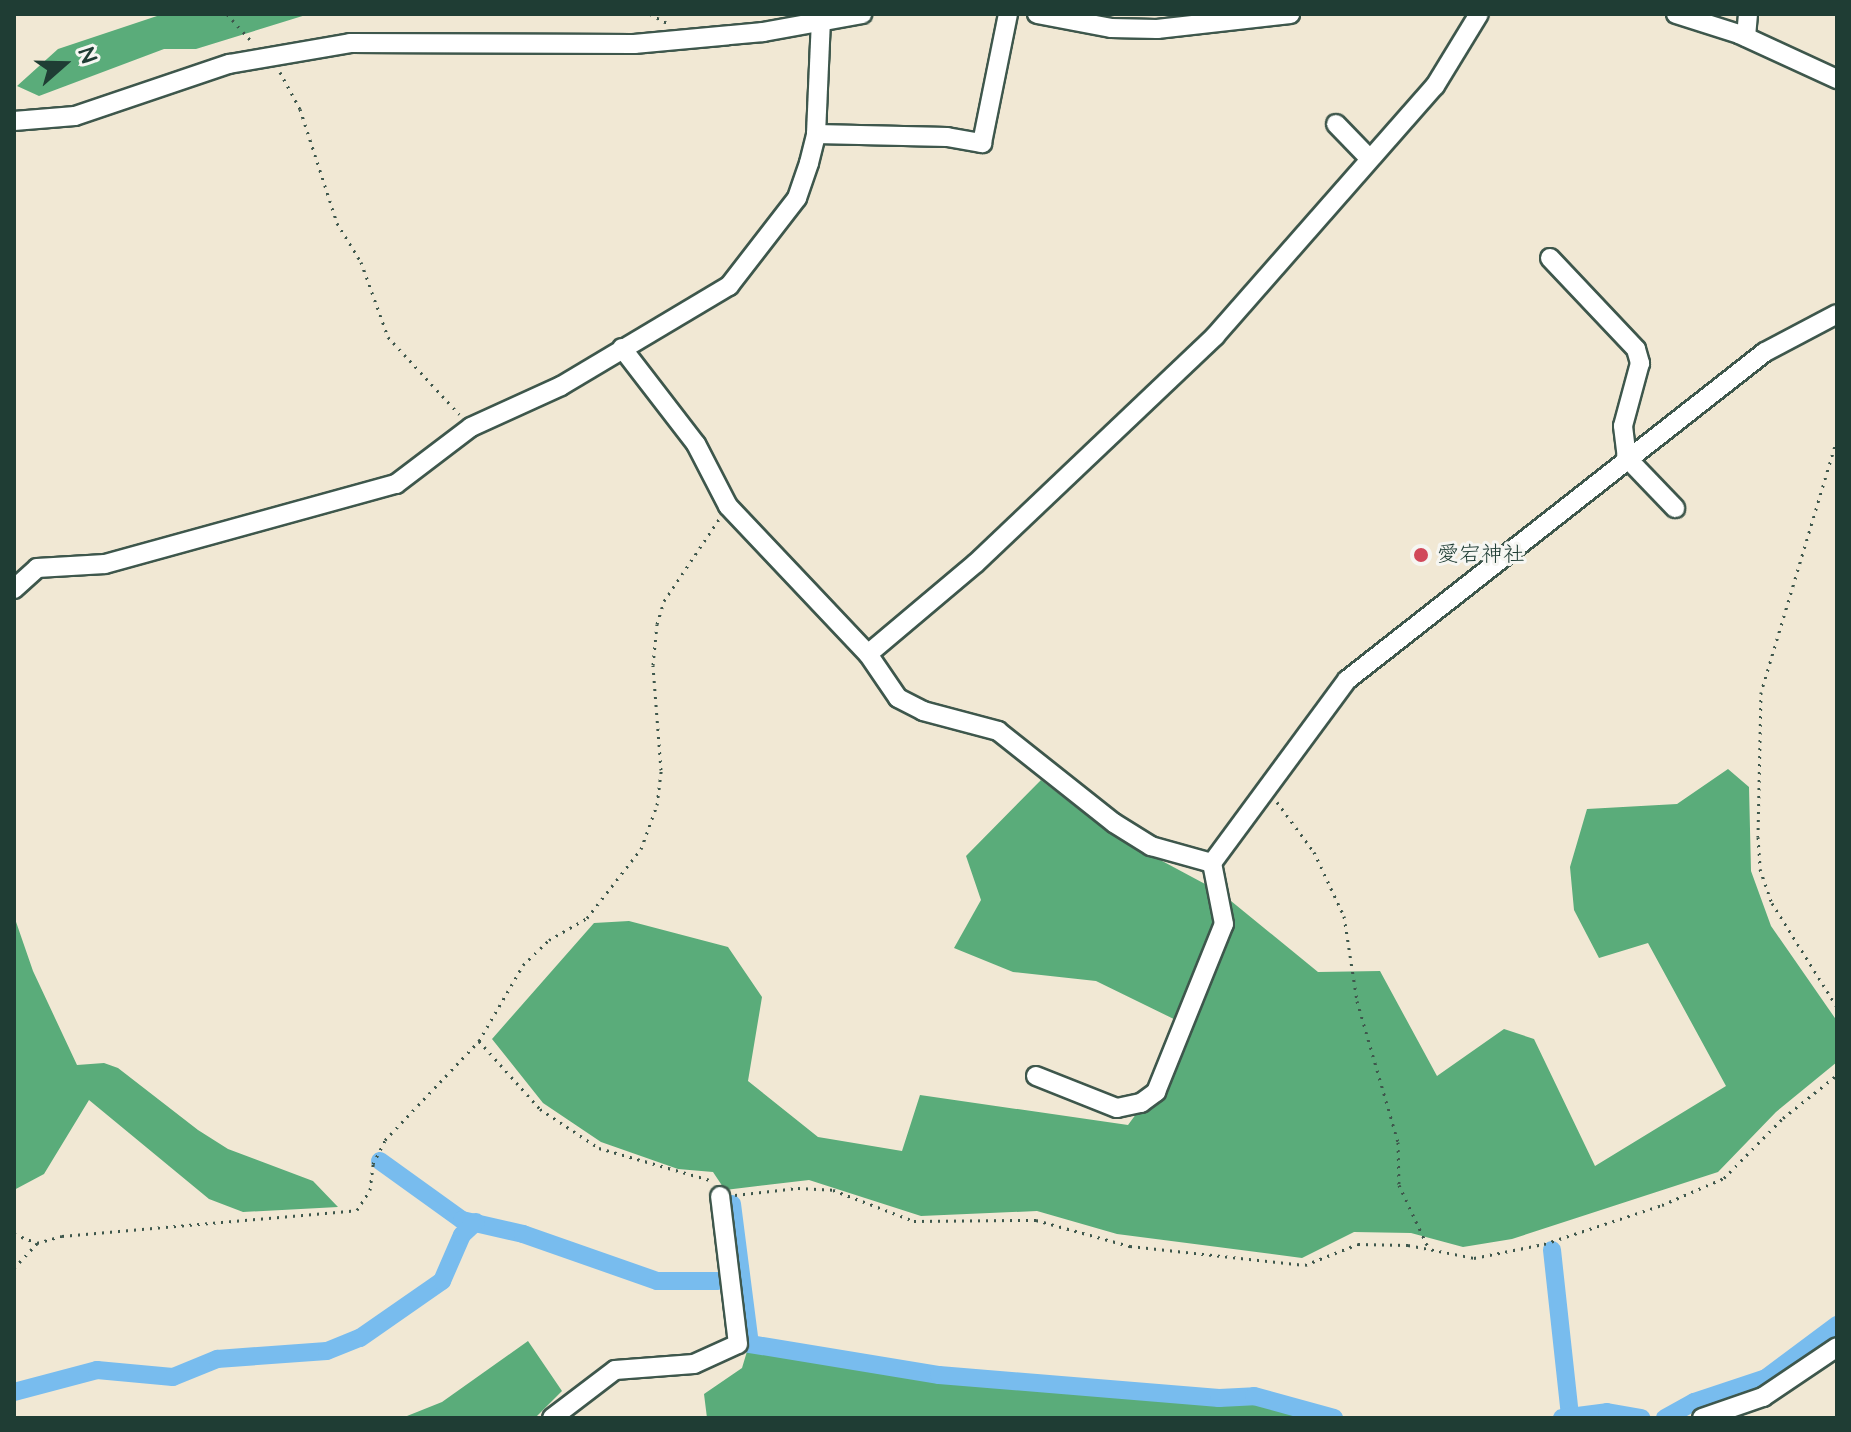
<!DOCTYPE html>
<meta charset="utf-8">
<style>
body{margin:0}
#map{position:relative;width:1851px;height:1432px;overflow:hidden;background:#f1e8d4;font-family:"Architects Daughter","Klee One",sans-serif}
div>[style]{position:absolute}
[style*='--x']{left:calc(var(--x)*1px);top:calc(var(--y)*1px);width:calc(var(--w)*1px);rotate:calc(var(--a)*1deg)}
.forest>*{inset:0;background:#5aac7a}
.canal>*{height:18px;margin:-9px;padding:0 9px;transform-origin:9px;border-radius:9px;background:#78bcee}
.path>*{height:3px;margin-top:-1.5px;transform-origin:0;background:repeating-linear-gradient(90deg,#3e574c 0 2px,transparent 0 8px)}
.roads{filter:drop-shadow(2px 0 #3e574c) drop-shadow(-2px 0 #3e574c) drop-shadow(0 2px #3e574c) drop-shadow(0 -2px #3e574c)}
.minor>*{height:18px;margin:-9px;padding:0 9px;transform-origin:9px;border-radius:9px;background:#fff}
.dots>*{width:22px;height:22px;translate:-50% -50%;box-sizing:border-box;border:4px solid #f6f6f2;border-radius:50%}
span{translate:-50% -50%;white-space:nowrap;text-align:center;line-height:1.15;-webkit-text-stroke:6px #f6f6f2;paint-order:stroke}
.poi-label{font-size:22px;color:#1f3d34}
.left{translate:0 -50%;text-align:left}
.frame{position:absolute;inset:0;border:16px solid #1f3d34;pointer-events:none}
.north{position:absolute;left:24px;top:24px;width:80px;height:80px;-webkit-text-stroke:6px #f6f6f2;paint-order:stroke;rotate:70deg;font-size:22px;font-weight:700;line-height:32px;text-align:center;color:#1f3d34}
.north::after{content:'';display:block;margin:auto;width:28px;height:36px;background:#1f3d34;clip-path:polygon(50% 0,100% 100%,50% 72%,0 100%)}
</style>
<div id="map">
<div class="forest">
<i style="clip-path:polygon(163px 14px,309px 14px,196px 49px,164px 49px,39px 96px,17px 86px,58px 49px)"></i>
<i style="clip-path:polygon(1728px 769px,1749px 787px,1751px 871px,1771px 926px,1837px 1021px,1837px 1062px,1776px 1112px,1718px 1172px,1512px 1239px,1463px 1247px,1411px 1233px,1354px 1232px,1302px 1258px,1117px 1234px,1037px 1211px,921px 1216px,809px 1180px,725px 1190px,713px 1172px,678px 1169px,601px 1142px,543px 1103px,492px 1039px,594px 923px,629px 921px,728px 947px,762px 997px,748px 1081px,818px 1137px,902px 1151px,920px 1095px,1128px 1125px,1145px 1102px,1184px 1024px,1096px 981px,1013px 972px,954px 948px,981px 900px,966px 856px,1041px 780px,1108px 832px,1220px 892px,1318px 972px,1380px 971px,1437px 1076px,1504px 1029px,1534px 1039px,1595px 1166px,1726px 1086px,1648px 943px,1599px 958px,1574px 910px,1570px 867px,1587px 809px,1677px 804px)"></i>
<i style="clip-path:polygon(14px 916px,33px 971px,77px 1065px,104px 1063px,118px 1068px,198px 1130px,228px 1149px,313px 1181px,338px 1207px,243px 1212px,209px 1199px,89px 1100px,44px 1174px,14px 1190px)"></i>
<i style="clip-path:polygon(528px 1341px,562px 1391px,535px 1418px,402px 1418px,442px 1402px)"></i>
<i style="clip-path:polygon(748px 1348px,939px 1379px,1274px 1404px,1318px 1418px,707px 1418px,704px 1394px,742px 1368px)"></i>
</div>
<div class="canal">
<i style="--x:380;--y:1161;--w:101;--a:35.7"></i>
<i style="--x:462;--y:1220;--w:63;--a:12.9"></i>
<i style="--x:523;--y:1234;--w:142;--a:19.3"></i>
<i style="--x:657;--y:1281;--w:61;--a:0"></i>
<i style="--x:732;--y:1204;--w:141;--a:82.7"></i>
<i style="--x:750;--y:1344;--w:192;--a:9.3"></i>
<i style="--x:939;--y:1375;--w:281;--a:4.7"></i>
<i style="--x:1219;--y:1398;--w:35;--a:-3"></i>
<i style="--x:1254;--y:1396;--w:83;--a:15.4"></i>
<i style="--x:1552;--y:1250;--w:166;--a:83.8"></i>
<i style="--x:14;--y:1392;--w:86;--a:-14.8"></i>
<i style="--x:97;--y:1370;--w:76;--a:5.3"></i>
<i style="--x:173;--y:1377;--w:48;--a:-22.2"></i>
<i style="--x:217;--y:1359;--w:110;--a:-4.2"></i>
<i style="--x:327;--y:1351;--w:35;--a:-22"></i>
<i style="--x:360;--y:1338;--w:100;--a:-34.8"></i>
<i style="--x:442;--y:1281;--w:50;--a:-66.5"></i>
<i style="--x:462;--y:1235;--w:19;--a:-43"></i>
<i style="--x:1562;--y:1418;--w:45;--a:-7.6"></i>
<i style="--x:1607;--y:1412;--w:35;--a:10"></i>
<i style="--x:1665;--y:1418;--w:33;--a:-29"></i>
<i style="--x:1694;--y:1402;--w:76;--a:-18.4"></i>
<i style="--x:1766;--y:1378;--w:89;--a:-36.7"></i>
</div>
<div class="path">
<i style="--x:227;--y:14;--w:36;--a:48"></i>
<i style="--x:650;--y:14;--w:19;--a:28"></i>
<i style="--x:280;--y:72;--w:42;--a:61.6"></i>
<i style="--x:300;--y:109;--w:120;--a:72"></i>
<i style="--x:337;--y:223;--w:46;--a:58.4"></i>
<i style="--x:361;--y:262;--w:80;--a:70.2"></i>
<i style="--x:388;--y:337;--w:105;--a:47.3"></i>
<i style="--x:1837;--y:439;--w:264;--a:106.7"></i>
<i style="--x:1761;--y:692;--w:145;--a:91.2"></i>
<i style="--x:1758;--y:837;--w:32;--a:86"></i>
<i style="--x:1760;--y:869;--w:36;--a:71"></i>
<i style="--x:1772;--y:903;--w:123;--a:58"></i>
<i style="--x:1277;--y:802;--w:62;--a:53.5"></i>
<i style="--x:1314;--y:852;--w:71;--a:64.9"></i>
<i style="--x:1344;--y:916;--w:86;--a:81.3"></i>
<i style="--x:1357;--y:1001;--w:147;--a:73.8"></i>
<i style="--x:1398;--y:1142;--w:43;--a:88.7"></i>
<i style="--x:1399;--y:1185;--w:71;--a:64.9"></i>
<i style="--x:479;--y:1041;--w:91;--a:48.1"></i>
<i style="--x:540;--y:1109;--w:71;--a:33.5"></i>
<i style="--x:599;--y:1148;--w:119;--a:16.1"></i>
<i style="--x:735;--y:1195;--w:63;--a:-6.3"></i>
<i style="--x:798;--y:1188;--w:35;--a:3"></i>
<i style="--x:833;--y:1190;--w:87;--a:20.9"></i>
<i style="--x:914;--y:1221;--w:122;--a:-0.5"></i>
<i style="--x:1036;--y:1220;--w:98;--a:15.5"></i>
<i style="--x:1130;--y:1246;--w:176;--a:6.2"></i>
<i style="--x:1305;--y:1265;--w:57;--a:-21.6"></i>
<i style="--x:1358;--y:1244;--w:50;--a:1.1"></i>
<i style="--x:1408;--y:1245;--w:67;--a:11.1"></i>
<i style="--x:1474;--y:1258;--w:71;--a:-11.3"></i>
<i style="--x:1544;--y:1244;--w:124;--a:-18.3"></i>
<i style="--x:1662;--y:1205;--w:68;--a:-23.5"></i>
<i style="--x:1724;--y:1178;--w:84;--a:-45.5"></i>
<i style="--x:1783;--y:1118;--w:69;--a:-38.5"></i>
<i style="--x:14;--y:1234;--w:25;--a:21"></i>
<i style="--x:14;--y:1268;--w:34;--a:-47"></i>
<i style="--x:37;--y:1243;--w:26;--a:-16"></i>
<i style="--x:62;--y:1236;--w:296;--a:-5"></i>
<i style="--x:357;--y:1210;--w:24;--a:-57"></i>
<i style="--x:370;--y:1190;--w:26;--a:-83"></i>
<i style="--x:373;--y:1164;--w:27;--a:-63"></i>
<i style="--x:385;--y:1140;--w:137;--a:-46.5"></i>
<i style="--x:479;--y:1041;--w:88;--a:-59.9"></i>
<i style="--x:523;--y:965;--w:36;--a:-44"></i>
<i style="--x:549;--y:940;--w:44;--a:-30.1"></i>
<i style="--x:587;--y:918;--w:88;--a:-52"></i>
<i style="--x:641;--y:849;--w:47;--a:-70"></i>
<i style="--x:657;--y:805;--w:35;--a:-83"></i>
<i style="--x:661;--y:770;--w:105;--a:-94.4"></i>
<i style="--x:653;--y:665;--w:41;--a:-84.4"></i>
<i style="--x:657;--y:624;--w:24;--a:-73"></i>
<i style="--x:664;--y:601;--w:99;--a:-56.1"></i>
</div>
<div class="roads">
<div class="minor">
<i style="--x:1037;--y:14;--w:75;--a:10.7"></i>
<i style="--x:1111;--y:28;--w:46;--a:1.2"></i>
<i style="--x:1157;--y:29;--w:134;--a:-6.4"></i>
<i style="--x:1676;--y:14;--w:66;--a:17.6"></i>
<i style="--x:1739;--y:34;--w:108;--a:24.7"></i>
<i style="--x:1746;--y:37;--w:23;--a:-85"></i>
<i style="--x:14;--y:121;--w:61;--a:-4.7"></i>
<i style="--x:75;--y:116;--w:163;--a:-18.7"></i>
<i style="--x:229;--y:64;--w:123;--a:-9.8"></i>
<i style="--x:350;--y:43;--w:284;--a:0.2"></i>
<i style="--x:634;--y:44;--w:130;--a:-5.3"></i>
<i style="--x:763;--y:32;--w:101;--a:-10.3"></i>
<i style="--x:1336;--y:124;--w:46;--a:45.9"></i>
<i style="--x:816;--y:134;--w:131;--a:1.3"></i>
<i style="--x:947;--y:137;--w:36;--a:10"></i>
<i style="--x:982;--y:143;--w:132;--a:-78.6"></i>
<i style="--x:1550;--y:258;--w:125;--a:46.6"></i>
<i style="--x:1636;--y:349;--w:15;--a:74"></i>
<i style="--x:1640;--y:363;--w:65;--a:105.1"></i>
<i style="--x:1623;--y:426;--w:31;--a:83"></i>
<i style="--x:622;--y:348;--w:121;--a:52.4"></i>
<i style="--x:696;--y:444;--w:70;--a:62.7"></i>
<i style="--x:728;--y:506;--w:204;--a:46.6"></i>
<i style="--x:868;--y:654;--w:53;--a:55.7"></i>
<i style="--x:898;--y:698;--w:28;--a:27"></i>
<i style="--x:923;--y:711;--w:78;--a:14.9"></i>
<i style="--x:998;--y:731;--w:148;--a:38.4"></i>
<i style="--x:1114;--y:823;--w:44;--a:31.9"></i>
<i style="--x:1151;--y:846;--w:63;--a:15.6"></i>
<i style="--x:1626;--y:457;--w:71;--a:46.1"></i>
<i style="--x:14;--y:589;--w:31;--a:-42"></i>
<i style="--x:37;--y:568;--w:68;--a:-3.4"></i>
<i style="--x:105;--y:564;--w:302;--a:-15.4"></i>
<i style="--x:396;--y:484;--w:94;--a:-37.2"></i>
<i style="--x:471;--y:427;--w:99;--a:-24.5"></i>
<i style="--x:561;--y:386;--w:196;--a:-30.8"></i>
<i style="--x:729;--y:286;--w:111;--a:-52.3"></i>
<i style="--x:797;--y:198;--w:37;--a:-71"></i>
<i style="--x:809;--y:163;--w:30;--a:-76"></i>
<i style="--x:816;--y:134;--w:113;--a:-87.5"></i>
<i style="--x:868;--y:654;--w:141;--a:-40.1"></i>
<i style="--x:976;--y:563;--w:330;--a:-43.5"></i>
<i style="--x:1215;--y:336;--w:333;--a:-48.7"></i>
<i style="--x:1435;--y:86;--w:84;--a:-58.6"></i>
<i style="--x:1036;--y:1076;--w:87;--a:21.6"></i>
<i style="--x:1117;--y:1108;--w:25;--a:-12"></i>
<i style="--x:1141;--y:1103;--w:19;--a:-36"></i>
<i style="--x:1156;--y:1092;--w:181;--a:-68"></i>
<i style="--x:1224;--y:924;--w:62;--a:-101.1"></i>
<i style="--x:1212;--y:863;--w:227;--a:-53.6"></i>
<i style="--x:1347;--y:680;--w:531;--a:-38.12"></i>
<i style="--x:1765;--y:352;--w:81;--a:-27.8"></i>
<i style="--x:552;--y:1418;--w:79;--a:-37.3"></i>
<i style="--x:615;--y:1370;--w:79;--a:-4.3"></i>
<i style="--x:694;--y:1364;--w:48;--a:-24.4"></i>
<i style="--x:738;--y:1344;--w:149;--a:-96.9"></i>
<i style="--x:1702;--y:1418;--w:65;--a:-19"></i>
<i style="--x:1763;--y:1397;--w:89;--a:-34"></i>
</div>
</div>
<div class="dots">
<i style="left:1421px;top:555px;background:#d1495b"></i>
</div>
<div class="poi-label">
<span class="left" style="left:1437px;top:555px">愛宕神社</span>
</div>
<div class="frame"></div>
<div class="north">N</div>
</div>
